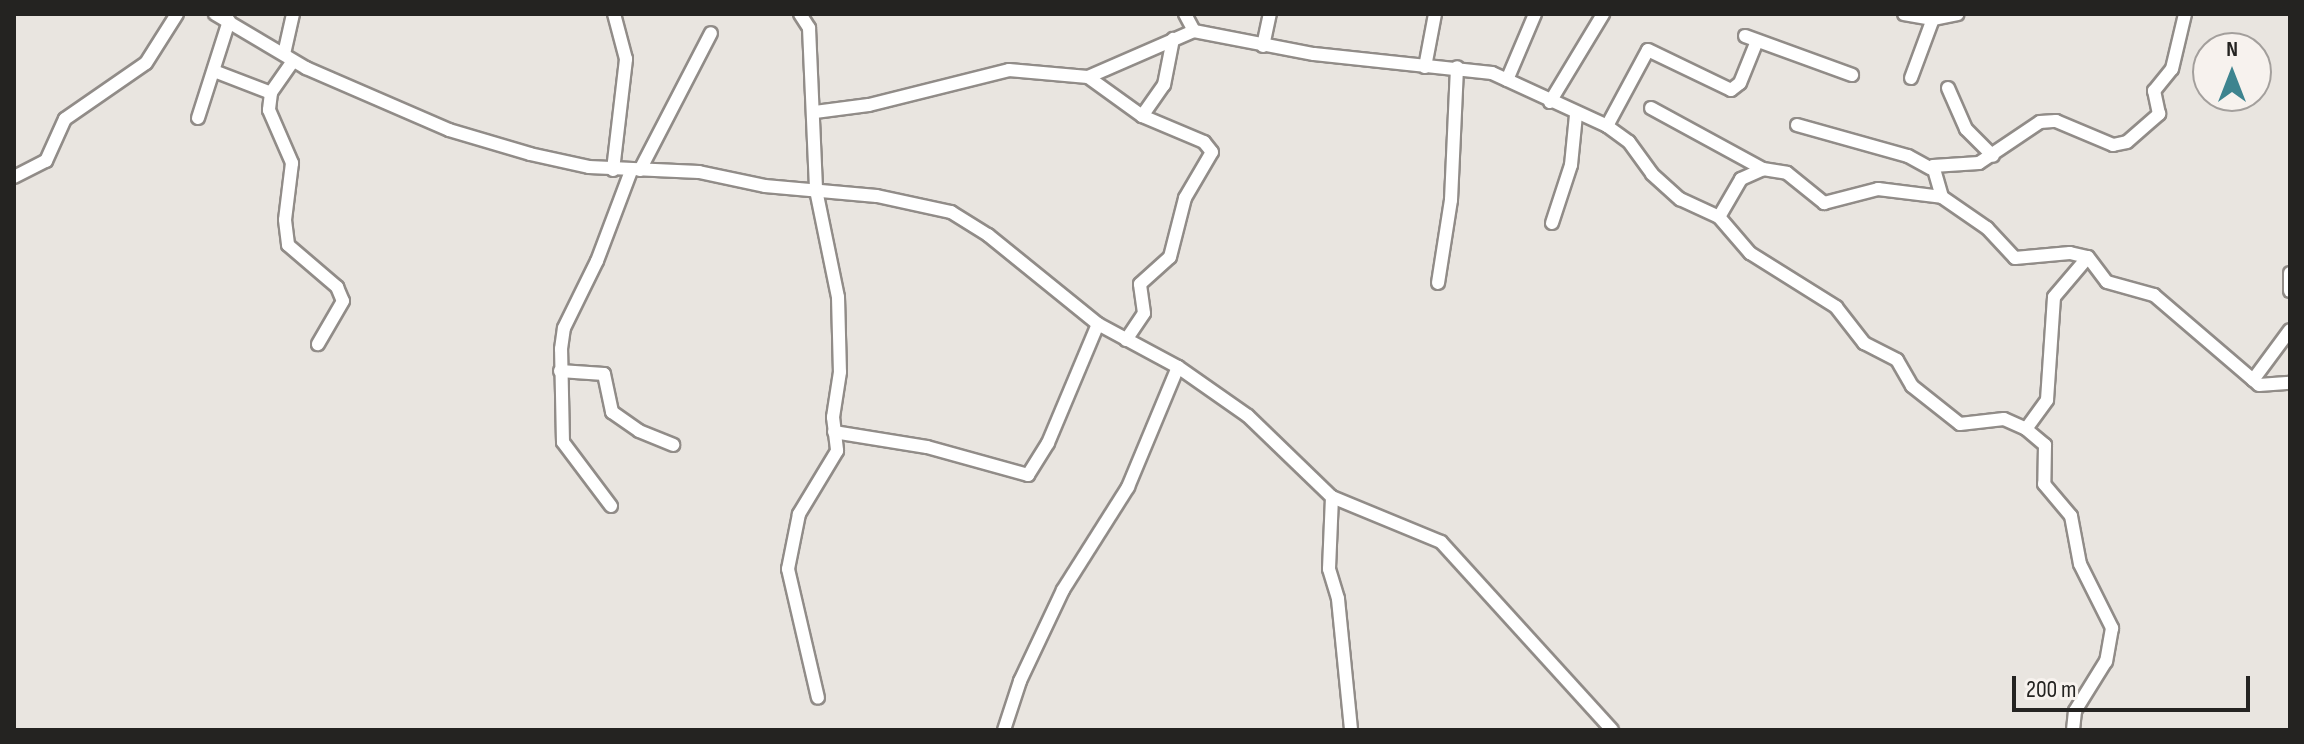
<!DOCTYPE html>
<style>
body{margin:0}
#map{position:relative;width:2304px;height:744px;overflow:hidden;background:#e9e5e0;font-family:"Sofia Sans Condensed",sans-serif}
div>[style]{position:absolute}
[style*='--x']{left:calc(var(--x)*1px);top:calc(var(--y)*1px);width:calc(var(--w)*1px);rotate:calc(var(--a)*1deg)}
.roads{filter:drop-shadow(2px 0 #918c88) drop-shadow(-2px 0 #918c88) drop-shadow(0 2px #918c88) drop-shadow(0 -2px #918c88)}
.minor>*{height:12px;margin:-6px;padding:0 6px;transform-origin:6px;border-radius:6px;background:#fff}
span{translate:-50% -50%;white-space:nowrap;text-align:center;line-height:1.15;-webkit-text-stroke:8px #f7f2ee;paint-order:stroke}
.frame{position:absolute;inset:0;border:16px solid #242321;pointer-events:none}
.north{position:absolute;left:2192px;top:32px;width:80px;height:80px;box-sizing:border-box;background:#f7f2ee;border:2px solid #a39f9c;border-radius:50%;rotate:0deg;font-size:22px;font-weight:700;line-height:32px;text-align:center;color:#242321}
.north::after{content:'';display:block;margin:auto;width:28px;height:36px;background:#3e848f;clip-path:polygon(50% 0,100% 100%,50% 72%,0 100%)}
.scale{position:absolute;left:2012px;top:676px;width:238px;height:36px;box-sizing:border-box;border:4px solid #242321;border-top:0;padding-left:10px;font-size:24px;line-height:28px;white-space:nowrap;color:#242321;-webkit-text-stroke:6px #f7f2ee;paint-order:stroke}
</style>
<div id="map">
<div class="roads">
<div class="minor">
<i style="--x:215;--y:14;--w:106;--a:30.7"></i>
<i style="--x:306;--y:68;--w:156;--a:23.4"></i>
<i style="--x:449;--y:130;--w:84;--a:16.5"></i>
<i style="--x:530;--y:154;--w:60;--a:12.4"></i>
<i style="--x:589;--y:167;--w:110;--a:2.6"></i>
<i style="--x:699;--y:172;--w:67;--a:12"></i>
<i style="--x:765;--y:186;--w:112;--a:5.1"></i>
<i style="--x:877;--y:196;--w:76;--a:12.2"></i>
<i style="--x:951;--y:212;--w:44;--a:31.9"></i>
<i style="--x:988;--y:235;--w:141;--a:39"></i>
<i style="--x:1098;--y:324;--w:91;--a:28.3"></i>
<i style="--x:1178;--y:367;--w:85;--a:35"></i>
<i style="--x:1248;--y:416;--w:117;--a:44"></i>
<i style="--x:1332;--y:497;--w:118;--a:22.4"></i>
<i style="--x:1441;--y:542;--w:254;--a:47.7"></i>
<i style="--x:800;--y:14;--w:17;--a:57"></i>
<i style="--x:809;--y:28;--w:162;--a:87.5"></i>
<i style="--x:816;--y:190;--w:109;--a:78.4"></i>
<i style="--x:838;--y:297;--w:75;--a:88.5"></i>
<i style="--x:840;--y:372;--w:46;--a:98.8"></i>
<i style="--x:833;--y:417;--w:34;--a:83"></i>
<i style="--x:837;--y:451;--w:74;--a:121.1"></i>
<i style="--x:799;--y:514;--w:56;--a:101.3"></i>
<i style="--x:788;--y:569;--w:132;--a:76.9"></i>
<i style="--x:1185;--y:14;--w:19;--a:62"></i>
<i style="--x:1904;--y:14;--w:29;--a:10"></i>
<i style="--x:1745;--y:36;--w:114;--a:20"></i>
<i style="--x:1263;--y:46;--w:33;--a:-78"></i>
<i style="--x:284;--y:54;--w:41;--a:-77.3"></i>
<i style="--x:293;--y:61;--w:39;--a:125"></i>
<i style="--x:271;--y:93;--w:17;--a:97"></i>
<i style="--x:269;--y:110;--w:58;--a:66.5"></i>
<i style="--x:292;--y:163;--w:57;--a:97"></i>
<i style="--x:285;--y:220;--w:25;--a:83"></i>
<i style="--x:288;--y:245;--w:65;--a:40.6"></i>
<i style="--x:337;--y:287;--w:15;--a:67"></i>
<i style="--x:343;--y:301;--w:50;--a:120.2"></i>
<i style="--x:1425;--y:67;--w:54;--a:-79.3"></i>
<i style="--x:214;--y:71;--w:61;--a:21.1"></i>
<i style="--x:1088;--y:77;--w:67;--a:35.8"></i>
<i style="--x:1911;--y:78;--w:63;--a:-69.6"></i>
<i style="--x:1933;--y:19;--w:25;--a:-11"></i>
<i style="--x:1507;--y:80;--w:72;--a:-67"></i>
<i style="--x:1948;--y:88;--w:45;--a:66.3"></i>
<i style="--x:1966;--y:129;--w:38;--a:45"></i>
<i style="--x:1550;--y:102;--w:103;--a:-58.9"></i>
<i style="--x:1651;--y:108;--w:128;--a:28.6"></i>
<i style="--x:815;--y:112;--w:54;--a:-7.4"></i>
<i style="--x:869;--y:105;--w:144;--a:-14"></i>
<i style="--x:1009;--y:70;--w:79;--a:5.1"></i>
<i style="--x:1088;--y:77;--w:116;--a:-23.5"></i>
<i style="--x:1194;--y:31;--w:122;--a:10.9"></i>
<i style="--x:1314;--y:54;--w:179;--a:6.1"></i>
<i style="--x:1492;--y:73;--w:127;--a:24.7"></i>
<i style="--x:1607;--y:126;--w:27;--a:36"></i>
<i style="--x:1629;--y:142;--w:39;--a:54"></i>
<i style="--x:1652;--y:174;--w:38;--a:42"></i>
<i style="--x:1680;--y:199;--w:43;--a:24.8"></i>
<i style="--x:1719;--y:217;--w:48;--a:49.3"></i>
<i style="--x:1750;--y:253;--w:102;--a:32.1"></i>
<i style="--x:1836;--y:307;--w:46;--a:52.1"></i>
<i style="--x:1864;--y:343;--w:37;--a:27"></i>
<i style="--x:1897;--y:360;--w:30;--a:60"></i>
<i style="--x:1912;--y:386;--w:61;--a:38.4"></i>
<i style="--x:1960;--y:424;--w:44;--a:-6.5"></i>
<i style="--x:2004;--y:419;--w:24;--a:24"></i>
<i style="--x:2026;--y:429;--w:25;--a:40"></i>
<i style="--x:2045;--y:445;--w:39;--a:91"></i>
<i style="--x:2044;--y:484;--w:42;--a:49.8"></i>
<i style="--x:2071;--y:516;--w:49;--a:79.4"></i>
<i style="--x:2080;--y:564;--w:72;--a:63.4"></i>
<i style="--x:2112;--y:628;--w:34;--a:100"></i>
<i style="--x:2106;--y:661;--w:59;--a:121.8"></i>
<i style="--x:2075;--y:711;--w:19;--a:96"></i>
<i style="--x:198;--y:118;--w:102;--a:-72.3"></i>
<i style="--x:1797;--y:125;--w:115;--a:15.6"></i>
<i style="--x:1908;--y:156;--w:26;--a:29"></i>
<i style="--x:1607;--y:126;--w:86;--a:-61.7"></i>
<i style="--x:1648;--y:50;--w:92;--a:25.7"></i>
<i style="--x:1731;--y:90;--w:11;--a:-38"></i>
<i style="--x:1740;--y:83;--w:45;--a:-68"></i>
<i style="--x:613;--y:170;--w:112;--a:-83.3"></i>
<i style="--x:626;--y:59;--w:47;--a:-104.9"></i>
<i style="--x:640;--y:170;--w:154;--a:-62.6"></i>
<i style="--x:14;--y:177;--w:36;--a:-27"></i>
<i style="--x:46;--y:161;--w:46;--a:-65.7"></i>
<i style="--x:65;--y:119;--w:98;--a:-34.7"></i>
<i style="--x:146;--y:63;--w:58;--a:-57.7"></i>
<i style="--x:1942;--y:197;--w:32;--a:-106"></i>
<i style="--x:1933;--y:166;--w:46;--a:-3.7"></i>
<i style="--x:1979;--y:163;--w:73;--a:-33.9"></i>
<i style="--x:2040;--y:122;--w:16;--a:-4"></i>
<i style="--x:2056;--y:121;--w:62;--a:22.8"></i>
<i style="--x:2113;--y:145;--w:14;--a:-12"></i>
<i style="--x:2127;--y:142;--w:43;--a:-41.2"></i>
<i style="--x:2159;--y:114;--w:24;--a:-102"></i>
<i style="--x:2154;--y:91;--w:28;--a:-51"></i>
<i style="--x:2172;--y:69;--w:57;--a:-76.7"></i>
<i style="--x:1719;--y:217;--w:44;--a:-59.9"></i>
<i style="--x:1741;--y:179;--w:24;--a:-24"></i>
<i style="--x:1763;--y:169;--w:24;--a:9"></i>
<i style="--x:1787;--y:173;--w:48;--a:39"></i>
<i style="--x:1824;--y:203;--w:56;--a:-14.5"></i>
<i style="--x:1878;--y:189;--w:64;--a:7.1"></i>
<i style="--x:1942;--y:197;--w:55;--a:34.6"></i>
<i style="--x:1987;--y:228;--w:41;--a:47"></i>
<i style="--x:2015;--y:258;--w:55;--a:-5.2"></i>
<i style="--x:2070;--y:253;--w:18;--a:13"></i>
<i style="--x:2088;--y:257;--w:31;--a:53"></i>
<i style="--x:2107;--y:282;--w:49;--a:15.5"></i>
<i style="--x:2154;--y:295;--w:138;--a:40.6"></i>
<i style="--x:2259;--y:385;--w:31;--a:-4"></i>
<i style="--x:1552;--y:223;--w:61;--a:-71.9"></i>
<i style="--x:1571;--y:165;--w:50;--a:-84.3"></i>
<i style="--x:2290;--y:273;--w:18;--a:90"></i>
<i style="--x:1438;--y:283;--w:84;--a:-81.1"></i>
<i style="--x:1451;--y:200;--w:133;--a:-87.4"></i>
<i style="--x:1126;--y:340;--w:32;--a:-56"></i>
<i style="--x:1144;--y:313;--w:29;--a:-98"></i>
<i style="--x:1140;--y:284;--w:40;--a:-42"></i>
<i style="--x:1170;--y:257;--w:61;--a:-75.7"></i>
<i style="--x:1185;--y:198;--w:53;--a:-59.6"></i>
<i style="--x:1212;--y:152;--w:13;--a:-129"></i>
<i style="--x:1204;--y:142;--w:67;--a:-157.2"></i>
<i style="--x:1142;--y:116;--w:38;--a:-55"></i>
<i style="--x:1164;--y:85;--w:47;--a:-78.9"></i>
<i style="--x:560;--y:371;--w:44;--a:3.9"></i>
<i style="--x:604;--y:374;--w:39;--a:78"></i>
<i style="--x:612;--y:412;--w:33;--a:35"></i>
<i style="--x:639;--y:431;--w:37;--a:22"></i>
<i style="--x:2253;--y:380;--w:62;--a:-53.5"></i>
<i style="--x:2026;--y:429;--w:36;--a:-54"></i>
<i style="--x:2047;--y:400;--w:103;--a:-86.1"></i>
<i style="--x:2054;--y:297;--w:52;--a:-49.6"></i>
<i style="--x:834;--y:432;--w:94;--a:9.2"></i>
<i style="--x:927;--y:447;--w:105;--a:15.5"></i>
<i style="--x:1028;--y:475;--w:38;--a:-58"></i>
<i style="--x:1048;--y:443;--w:129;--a:-67.2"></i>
<i style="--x:1332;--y:497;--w:72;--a:92.4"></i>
<i style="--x:1329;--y:569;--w:31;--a:73"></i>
<i style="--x:1338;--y:599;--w:132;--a:84.3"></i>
<i style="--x:611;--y:506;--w:80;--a:-126.9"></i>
<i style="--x:563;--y:442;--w:93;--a:-91.2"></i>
<i style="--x:561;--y:349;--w:21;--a:-82"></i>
<i style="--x:564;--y:328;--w:75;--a:-63.8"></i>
<i style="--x:597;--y:261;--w:96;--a:-69.3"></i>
<i style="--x:1004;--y:730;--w:52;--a:-71.9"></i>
<i style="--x:1020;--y:681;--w:101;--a:-64.7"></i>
<i style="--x:1063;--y:590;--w:122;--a:-57.7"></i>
<i style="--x:1128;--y:487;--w:130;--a:-67.4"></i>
</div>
</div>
<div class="frame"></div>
<div class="north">N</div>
<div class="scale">200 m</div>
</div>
